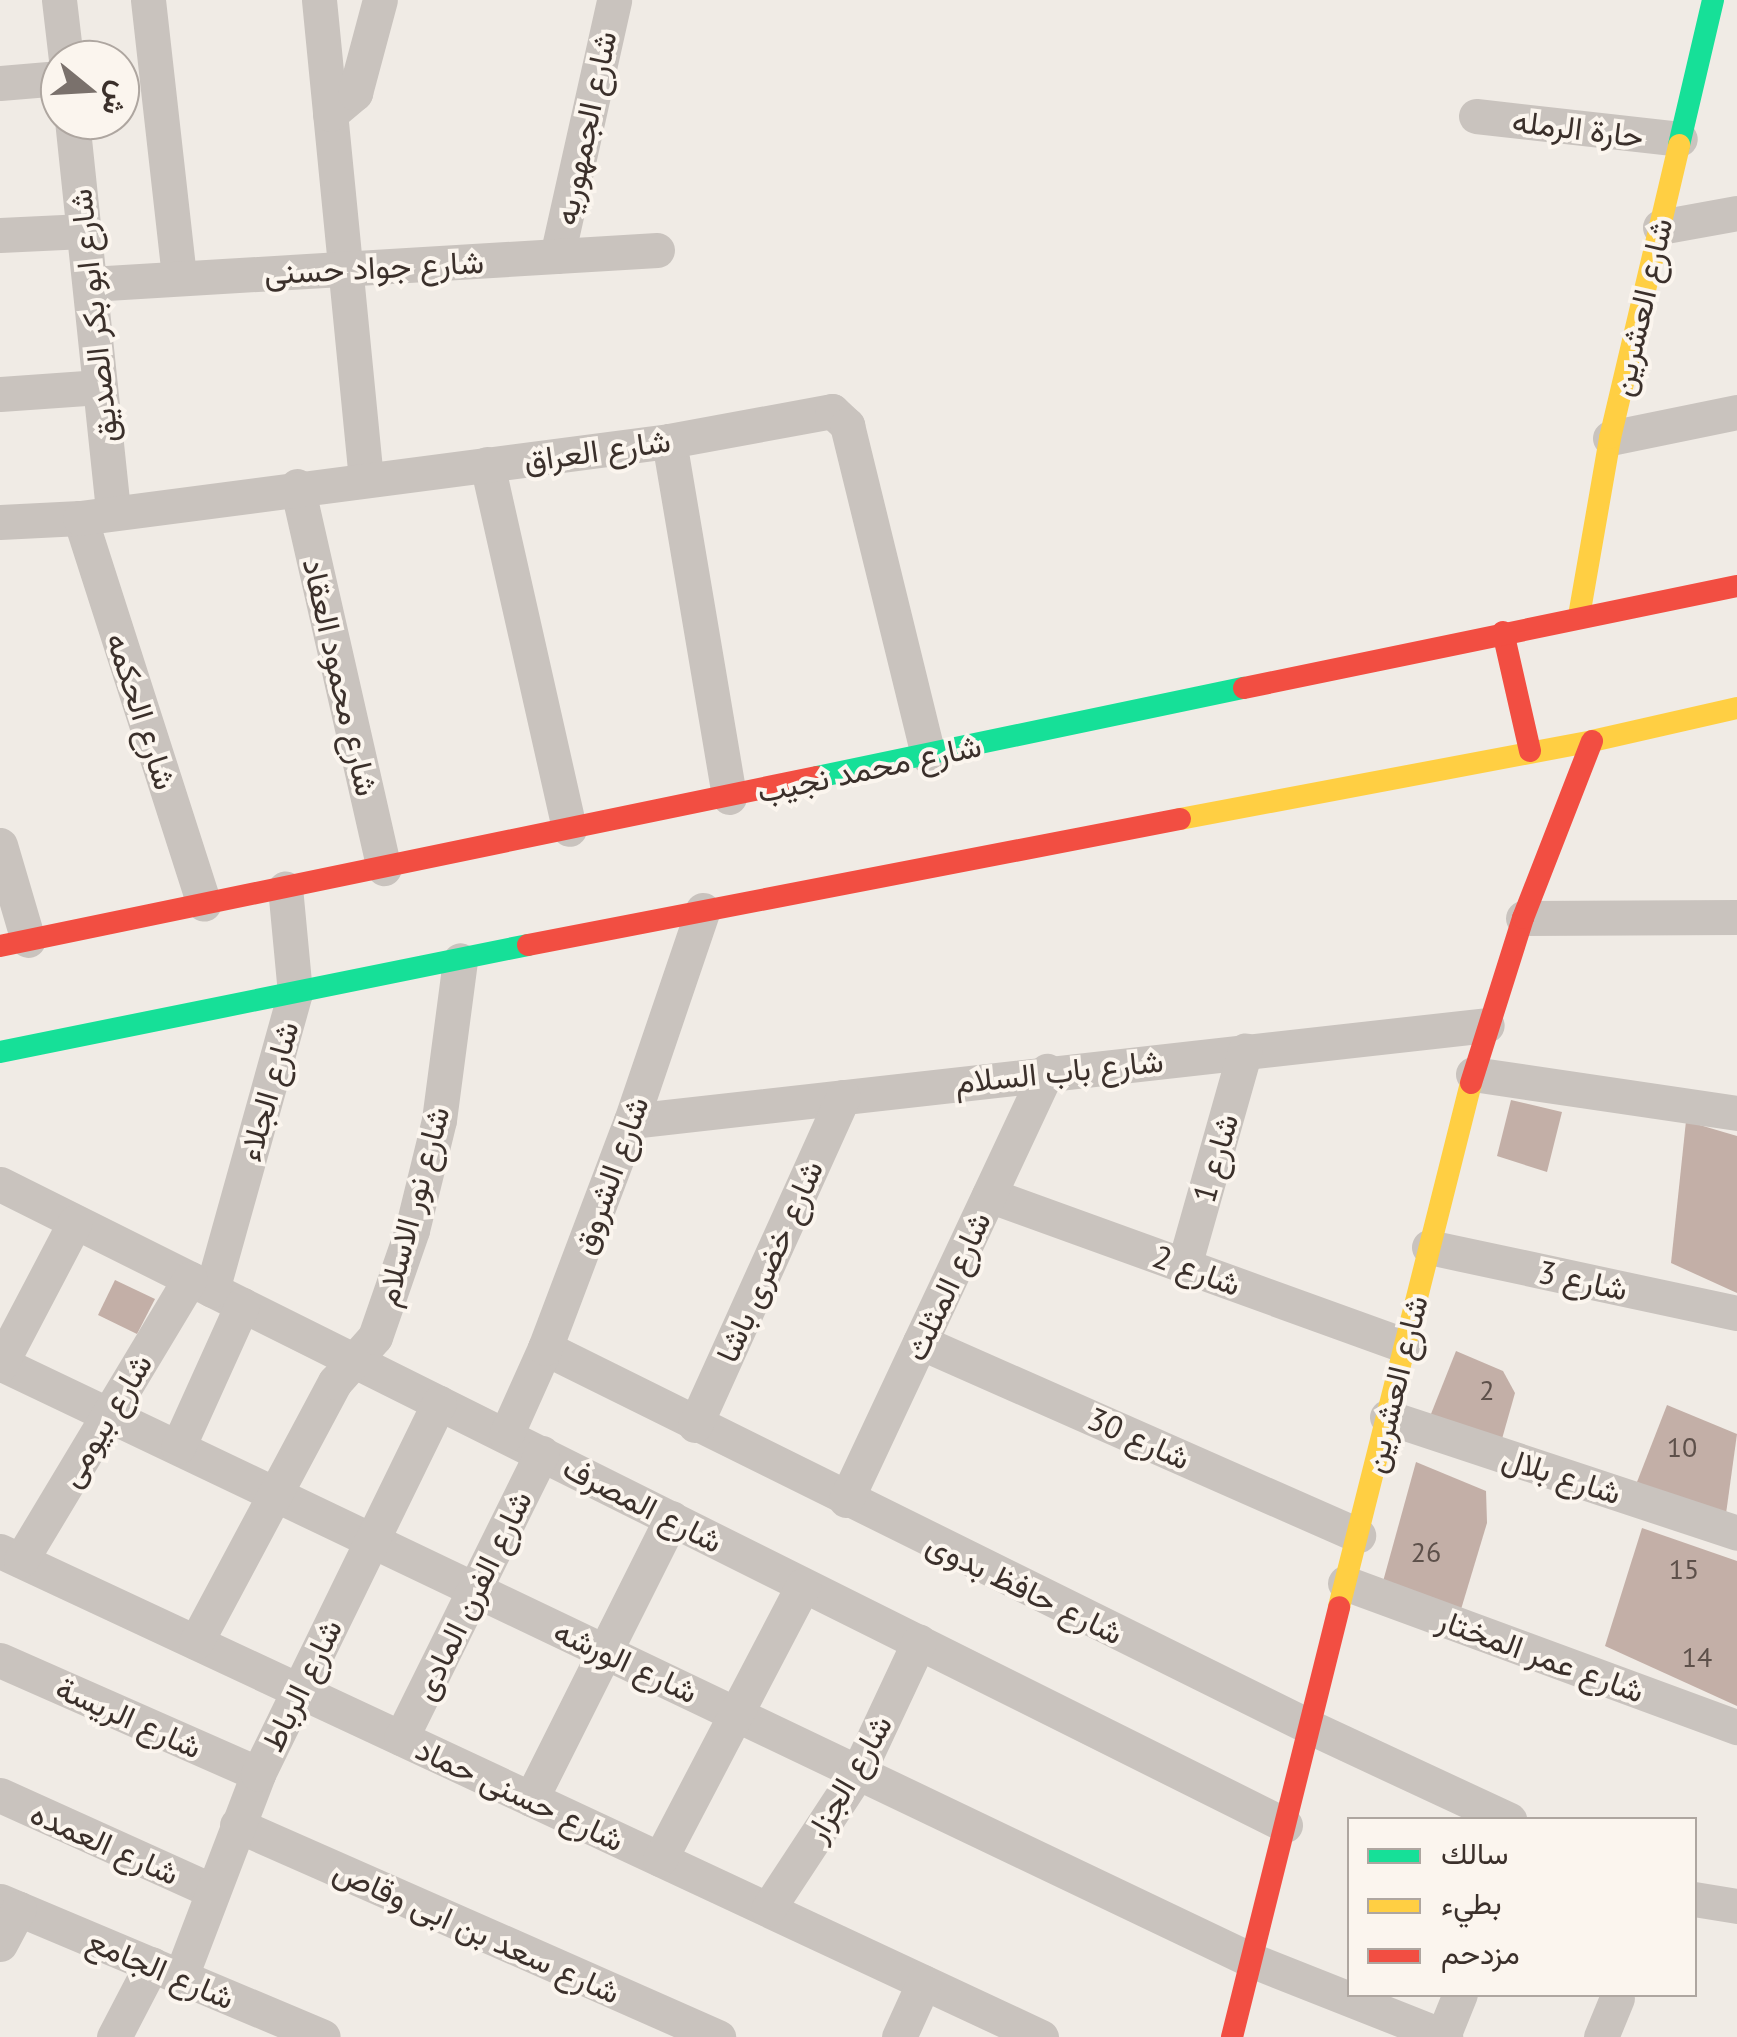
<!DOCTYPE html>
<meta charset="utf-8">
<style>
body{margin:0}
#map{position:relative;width:1737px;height:2037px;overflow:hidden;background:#f0ebe5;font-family:"PT Sans",Vazirmatn,sans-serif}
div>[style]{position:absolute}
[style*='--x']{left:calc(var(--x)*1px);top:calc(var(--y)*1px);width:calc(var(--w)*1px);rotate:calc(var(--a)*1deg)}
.building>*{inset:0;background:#c3afa7}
.street>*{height:35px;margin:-17.5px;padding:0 17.5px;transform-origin:17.5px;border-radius:17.5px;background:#c9c3be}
.fast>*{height:22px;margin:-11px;padding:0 11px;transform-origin:11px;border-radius:11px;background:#16e098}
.slow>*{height:22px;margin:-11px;padding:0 11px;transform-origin:11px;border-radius:11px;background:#ffcf43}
.jam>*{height:22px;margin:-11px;padding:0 11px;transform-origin:11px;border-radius:11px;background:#f24e42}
span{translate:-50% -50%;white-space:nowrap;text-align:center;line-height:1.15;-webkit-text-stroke:8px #fbf5ee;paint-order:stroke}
.number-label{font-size:28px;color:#5d504a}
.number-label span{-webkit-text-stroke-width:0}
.street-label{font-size:32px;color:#3b302b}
.legend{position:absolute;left:1347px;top:1817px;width:350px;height:180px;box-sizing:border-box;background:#fbf5ee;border:2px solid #aea6a0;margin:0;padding:12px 18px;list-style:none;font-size:30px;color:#3b302b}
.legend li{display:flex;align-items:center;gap:20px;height:50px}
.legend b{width:50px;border:2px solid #aea6a0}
.north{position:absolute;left:40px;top:40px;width:100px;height:100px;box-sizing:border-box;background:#fbf5ee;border:2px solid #aea6a0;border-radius:50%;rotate:108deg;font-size:28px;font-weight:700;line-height:40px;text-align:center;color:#3b302b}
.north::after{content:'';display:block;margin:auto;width:35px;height:45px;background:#7a716c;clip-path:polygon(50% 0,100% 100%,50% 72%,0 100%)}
</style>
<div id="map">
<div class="building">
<i style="clip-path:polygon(1511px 1100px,1562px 1112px,1547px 1172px,1497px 1156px)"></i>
<i style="clip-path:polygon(1686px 1121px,1737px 1136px,1737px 1293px,1671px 1263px)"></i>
<i style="clip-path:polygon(115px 1280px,155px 1299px,137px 1334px,98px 1315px)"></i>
<i style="clip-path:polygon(1456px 1351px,1503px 1371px,1515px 1393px,1498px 1453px,1425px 1429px)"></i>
<i style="clip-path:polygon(1667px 1405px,1737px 1434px,1725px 1521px,1637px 1482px)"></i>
<i style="clip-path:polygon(1416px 1462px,1486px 1491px,1487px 1523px,1459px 1616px,1379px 1596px)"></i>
<i style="clip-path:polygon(1642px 1528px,1737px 1561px,1737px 1706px,1605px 1646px)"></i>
</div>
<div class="street">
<i style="--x:59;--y:0;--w:60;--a:83.3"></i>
<i style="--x:148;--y:0;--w:279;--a:83.6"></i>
<i style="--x:319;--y:0;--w:479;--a:84.4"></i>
<i style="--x:0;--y:83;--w:60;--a:-4.8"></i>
<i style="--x:330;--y:114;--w:33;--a:-40"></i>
<i style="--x:355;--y:93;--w:96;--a:-75"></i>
<i style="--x:1476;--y:116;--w:205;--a:6.4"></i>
<i style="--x:72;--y:120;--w:395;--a:84"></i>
<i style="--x:1660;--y:227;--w:78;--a:-10.3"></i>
<i style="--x:0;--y:235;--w:84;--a:-2.7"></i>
<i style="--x:557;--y:256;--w:262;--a:-77.4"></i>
<i style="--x:90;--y:284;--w:568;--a:-3.43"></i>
<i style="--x:0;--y:394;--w:100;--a:-4"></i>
<i style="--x:1610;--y:438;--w:130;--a:-11.6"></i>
<i style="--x:669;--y:441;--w:361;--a:80.4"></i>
<i style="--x:487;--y:464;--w:374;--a:77.3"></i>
<i style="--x:297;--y:486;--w:392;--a:77.2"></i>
<i style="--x:80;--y:518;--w:405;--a:72.2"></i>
<i style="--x:0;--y:522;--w:80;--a:-2.9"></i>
<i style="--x:80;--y:518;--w:594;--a:-7.45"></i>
<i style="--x:669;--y:441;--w:166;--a:-10.4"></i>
<i style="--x:832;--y:411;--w:21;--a:43"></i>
<i style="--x:847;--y:425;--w:341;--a:76.2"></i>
<i style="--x:0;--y:845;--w:99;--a:73.6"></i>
<i style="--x:1523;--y:918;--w:214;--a:-0.3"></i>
<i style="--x:1473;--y:1074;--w:267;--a:8.4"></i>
<i style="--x:631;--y:1121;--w:861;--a:-6.4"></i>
<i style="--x:0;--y:1184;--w:1436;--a:26.51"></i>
<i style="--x:989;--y:1195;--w:443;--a:19.9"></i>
<i style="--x:1429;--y:1247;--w:315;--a:12.1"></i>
<i style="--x:1184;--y:1266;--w:224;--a:-74.2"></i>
<i style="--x:212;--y:1290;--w:308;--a:-74.4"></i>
<i style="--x:295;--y:993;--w:105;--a:-95.4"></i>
<i style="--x:920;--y:1342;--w:479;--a:23.8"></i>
<i style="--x:545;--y:1348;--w:854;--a:26.35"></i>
<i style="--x:1310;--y:1727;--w:220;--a:25"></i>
<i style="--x:0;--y:1363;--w:1386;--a:25.51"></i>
<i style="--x:1251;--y:1960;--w:209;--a:21.6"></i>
<i style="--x:0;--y:1365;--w:161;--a:-62.3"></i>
<i style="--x:1387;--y:1417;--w:369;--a:18.3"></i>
<i style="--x:695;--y:1425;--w:360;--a:-65.7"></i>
<i style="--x:506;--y:1435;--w:95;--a:-65.9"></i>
<i style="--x:545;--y:1348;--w:243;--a:-69.3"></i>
<i style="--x:631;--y:1121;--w:223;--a:-71.2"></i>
<i style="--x:178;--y:1447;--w:156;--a:-65.7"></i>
<i style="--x:846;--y:1500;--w:474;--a:-64.9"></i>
<i style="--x:0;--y:1551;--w:1149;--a:25.03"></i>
<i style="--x:21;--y:1560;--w:328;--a:-59"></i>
<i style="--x:1345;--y:1583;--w:418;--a:20.2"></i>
<i style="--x:196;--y:1642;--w:295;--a:-61.9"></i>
<i style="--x:335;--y:1382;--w:60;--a:-48.4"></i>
<i style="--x:375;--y:1337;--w:113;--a:-70.9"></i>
<i style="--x:412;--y:1230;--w:113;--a:-76.2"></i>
<i style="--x:439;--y:1120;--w:161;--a:-82.5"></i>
<i style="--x:0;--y:1660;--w:282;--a:23.8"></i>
<i style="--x:401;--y:1738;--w:318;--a:-63.7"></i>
<i style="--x:0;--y:1795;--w:230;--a:24.3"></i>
<i style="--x:531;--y:1799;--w:314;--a:-63.4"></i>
<i style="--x:237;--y:1825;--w:526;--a:23.79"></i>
<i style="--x:660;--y:1859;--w:309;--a:-62.4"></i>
<i style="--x:1694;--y:1899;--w:44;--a:9.2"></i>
<i style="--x:0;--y:1901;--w:350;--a:22.8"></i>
<i style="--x:768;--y:1909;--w:164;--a:-56.7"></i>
<i style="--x:858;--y:1772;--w:144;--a:-64.9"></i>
<i style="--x:0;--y:1944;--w:40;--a:-62"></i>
<i style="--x:181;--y:1976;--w:216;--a:-69.1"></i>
<i style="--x:258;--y:1774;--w:413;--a:-64"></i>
<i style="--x:1443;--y:2036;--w:45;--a:-68"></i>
<i style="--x:114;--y:2037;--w:82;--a:-62.5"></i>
<i style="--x:899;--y:2037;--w:60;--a:-65.6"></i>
<i style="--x:1601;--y:2037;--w:42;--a:-67.7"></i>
</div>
<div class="fast">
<i style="--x:1679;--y:145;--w:149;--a:-76.8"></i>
<i style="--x:817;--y:777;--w:436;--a:-11.8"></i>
<i style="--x:0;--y:1052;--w:539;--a:-11.46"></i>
</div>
<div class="slow">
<i style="--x:1579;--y:616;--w:181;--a:-80.1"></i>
<i style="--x:1610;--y:438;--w:301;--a:-76.7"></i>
<i style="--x:1180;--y:819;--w:419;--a:-10.7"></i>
<i style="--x:1592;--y:741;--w:149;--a:-12.8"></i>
<i style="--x:1339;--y:1607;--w:540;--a:-75.86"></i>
</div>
<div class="jam">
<i style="--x:1503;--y:632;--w:122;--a:77.2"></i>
<i style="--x:1244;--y:688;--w:503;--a:-11.69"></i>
<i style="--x:528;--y:945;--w:664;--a:-10.94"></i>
<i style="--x:0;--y:946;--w:834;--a:-11.69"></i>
<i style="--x:1471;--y:1083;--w:173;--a:-72.5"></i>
<i style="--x:1523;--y:918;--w:190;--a:-68.7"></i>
<i style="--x:1232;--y:2037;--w:443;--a:-76"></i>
</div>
<div class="number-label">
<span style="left:1487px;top:1390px">2</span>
<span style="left:1682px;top:1447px">10</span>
<span style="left:1426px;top:1552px">26</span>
<span style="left:1684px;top:1569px">15</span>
<span style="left:1697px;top:1657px">14</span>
</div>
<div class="street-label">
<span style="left:585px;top:128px;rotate:-78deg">شارع الجمهوريه</span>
<span style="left:1578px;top:128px;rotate:7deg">حارة الرمله</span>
<span style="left:374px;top:267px;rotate:-3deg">شارع جواد حسنى</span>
<span style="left:1641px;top:307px;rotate:-77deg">شارع العشرين</span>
<span style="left:93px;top:316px;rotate:-96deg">شارع ابو بكر الصديق</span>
<span style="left:597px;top:450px;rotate:-8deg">شارع العراق</span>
<span style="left:341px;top:677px;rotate:77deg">شارع محمود العقاد</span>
<span style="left:142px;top:711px;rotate:72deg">شارع الحكمه</span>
<span style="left:869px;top:768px;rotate:-12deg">شارع محمد نجيب</span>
<span style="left:1059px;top:1071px;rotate:-6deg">شارع باب السلام</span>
<span style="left:268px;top:1091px;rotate:-74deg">شارع الجلاء</span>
<span style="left:1215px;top:1158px;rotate:-74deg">شارع 1</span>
<span style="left:610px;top:1175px;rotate:-70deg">شارع الشروق</span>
<span style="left:412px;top:1206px;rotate:-75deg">شارع نور الاسلام</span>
<span style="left:769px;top:1261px;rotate:-66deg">شارع خضرى باشا</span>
<span style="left:1197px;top:1270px;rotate:20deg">شارع 2</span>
<span style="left:1583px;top:1280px;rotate:12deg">شارع 3</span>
<span style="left:947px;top:1286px;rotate:-65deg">شارع المثلث</span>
<span style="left:1395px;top:1384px;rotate:-76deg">شارع العشرين</span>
<span style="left:105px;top:1420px;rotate:-59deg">شارع بيومى</span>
<span style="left:1139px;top:1438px;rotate:24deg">شارع 30</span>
<span style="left:1562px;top:1475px;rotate:18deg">شارع بلال</span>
<span style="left:643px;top:1504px;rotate:27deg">شارع المصرف</span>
<span style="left:1025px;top:1588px;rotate:26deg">شارع حافظ بدوى</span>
<span style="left:472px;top:1595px;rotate:-64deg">شارع الفرن المادى</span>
<span style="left:1541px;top:1655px;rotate:20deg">شارع عمر المختار</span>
<span style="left:626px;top:1661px;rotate:25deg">شارع الورشه</span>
<span style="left:301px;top:1685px;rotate:-64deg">شارع الرباط</span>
<span style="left:129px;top:1717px;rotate:24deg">شارع الريسة</span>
<span style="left:848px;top:1778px;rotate:-60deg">شارع الجزار</span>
<span style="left:520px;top:1794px;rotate:25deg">شارع حسنى حماد</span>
<span style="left:105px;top:1843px;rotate:24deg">شارع العمده</span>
<span style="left:477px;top:1931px;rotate:24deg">شارع سعد بن ابى وقاص</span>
<span style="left:161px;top:1969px;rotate:23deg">شارع الجامع</span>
</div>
<ul class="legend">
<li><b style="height:12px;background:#16e098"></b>سالك</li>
<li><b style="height:12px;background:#ffcf43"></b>بطيء</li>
<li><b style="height:12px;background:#f24e42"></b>مزدحم</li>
</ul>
<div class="north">ش</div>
</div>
